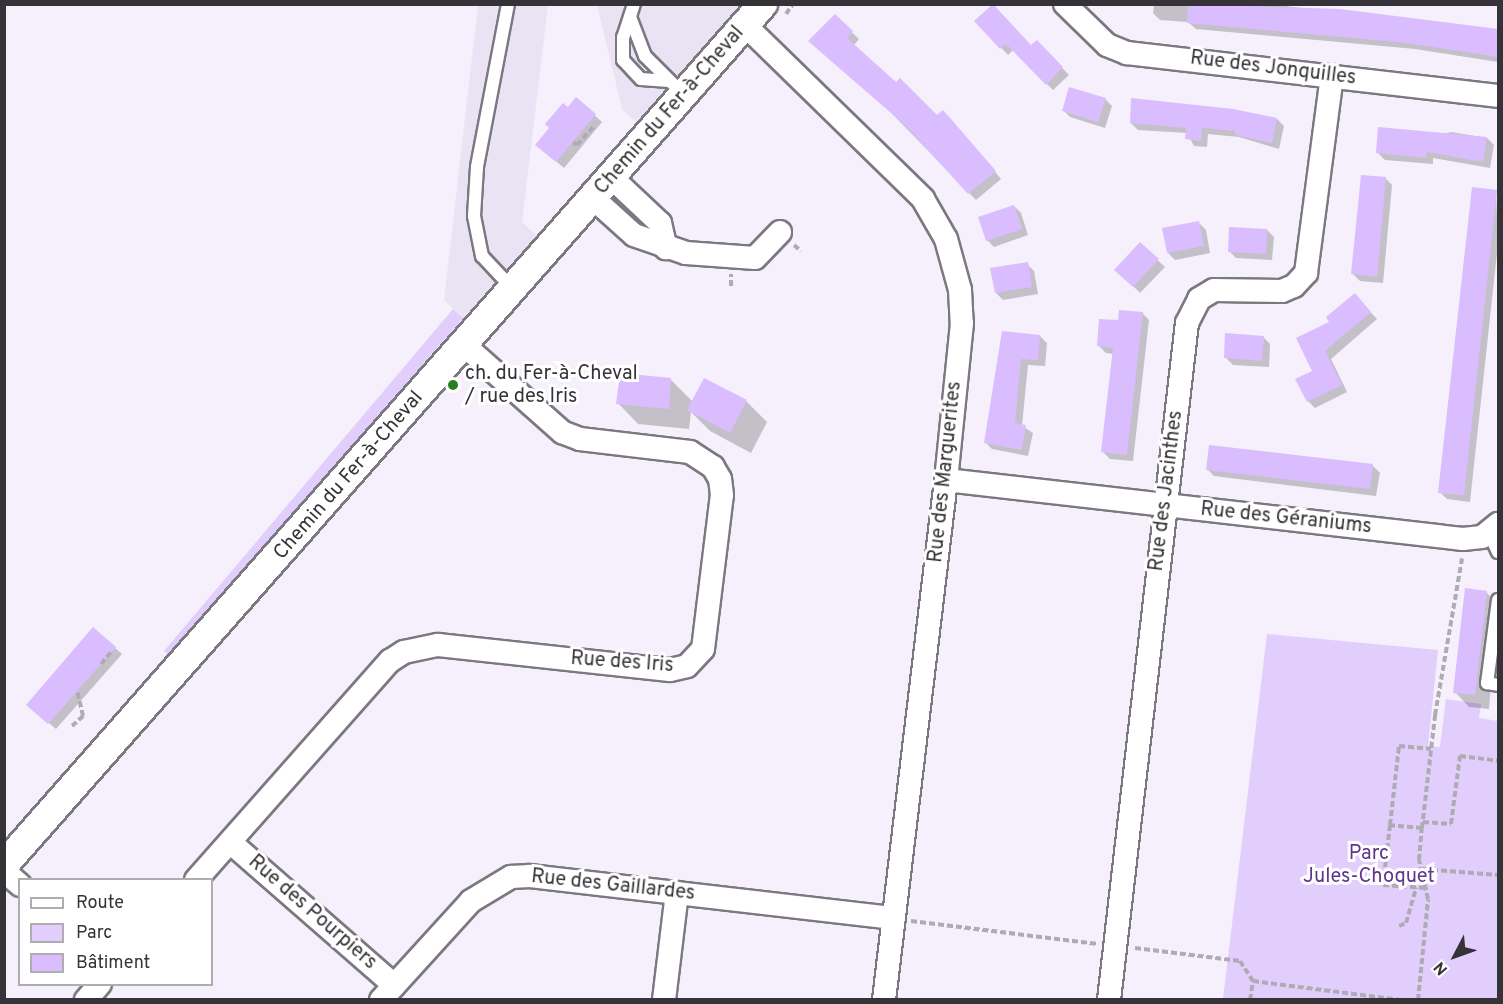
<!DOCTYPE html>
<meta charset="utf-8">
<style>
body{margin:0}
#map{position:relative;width:1503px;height:1004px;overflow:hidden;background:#f5f0fb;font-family:Overpass,sans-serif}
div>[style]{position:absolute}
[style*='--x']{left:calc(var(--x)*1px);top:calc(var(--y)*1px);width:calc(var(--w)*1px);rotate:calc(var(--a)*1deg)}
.built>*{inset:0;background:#eae3f4}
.green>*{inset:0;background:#e1cefc}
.shadow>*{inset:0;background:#0003}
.building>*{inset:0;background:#d9bdfe}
.path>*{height:4px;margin-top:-2px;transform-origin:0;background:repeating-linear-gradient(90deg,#aeabb3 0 6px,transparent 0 9px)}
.roads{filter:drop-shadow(2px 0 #7c7881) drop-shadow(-2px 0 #7c7881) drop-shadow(0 2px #7c7881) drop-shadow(0 -2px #7c7881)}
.service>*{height:12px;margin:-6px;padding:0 6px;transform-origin:6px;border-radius:6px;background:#fff}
.minor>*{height:22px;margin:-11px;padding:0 11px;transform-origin:11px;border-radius:11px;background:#fff}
.tertiary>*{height:28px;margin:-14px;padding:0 14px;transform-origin:14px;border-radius:14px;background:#fff}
.dots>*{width:16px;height:16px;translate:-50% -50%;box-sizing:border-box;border:3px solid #fff;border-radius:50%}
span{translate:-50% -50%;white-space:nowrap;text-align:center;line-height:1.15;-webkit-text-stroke:6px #fff;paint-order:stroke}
.street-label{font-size:20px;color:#353337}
.poi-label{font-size:20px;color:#353337}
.left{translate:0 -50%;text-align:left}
.park-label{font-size:20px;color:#61328f}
.frame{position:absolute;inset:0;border:6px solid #353337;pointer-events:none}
.legend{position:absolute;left:18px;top:878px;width:195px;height:108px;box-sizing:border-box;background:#fff;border:2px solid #aeadaf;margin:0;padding:8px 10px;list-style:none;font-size:18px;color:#353337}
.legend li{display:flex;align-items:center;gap:12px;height:30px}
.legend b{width:30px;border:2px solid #aeadaf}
.north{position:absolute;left:1425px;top:926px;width:60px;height:60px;-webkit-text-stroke:4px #fff;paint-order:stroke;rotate:229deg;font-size:16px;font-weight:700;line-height:24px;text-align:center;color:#353337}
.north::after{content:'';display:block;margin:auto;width:21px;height:27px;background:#353337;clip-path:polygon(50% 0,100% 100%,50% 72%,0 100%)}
</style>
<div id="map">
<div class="built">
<i style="clip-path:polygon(478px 5px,548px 5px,522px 222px,537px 236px,463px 318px,444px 300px)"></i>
<i style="clip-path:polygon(597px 5px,741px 5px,636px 122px,622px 109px)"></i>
</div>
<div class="green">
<i style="clip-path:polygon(453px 309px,463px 318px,169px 655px,164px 651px)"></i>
<i style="clip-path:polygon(1267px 634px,1438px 650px,1428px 746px,1440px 747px,1446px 699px,1481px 704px,1479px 718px,1498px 721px,1498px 999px,1223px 999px)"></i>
</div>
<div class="shadow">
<i style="clip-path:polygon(1154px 4px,1268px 4px,1498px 31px,1498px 62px,1415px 49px,1196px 29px,1188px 22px,1160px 20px,1153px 13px)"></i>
<i style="clip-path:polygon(835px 16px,859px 39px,853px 46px,937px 117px,950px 118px,1001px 179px,976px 200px,870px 91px)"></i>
<i style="clip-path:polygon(976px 21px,1032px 47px,1037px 42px,1069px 75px,1053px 90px,1013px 50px,1008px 55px)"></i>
<i style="clip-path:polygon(577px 99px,602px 122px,564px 168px,544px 151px)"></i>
<i style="clip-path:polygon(1105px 99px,1112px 106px,1105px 128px,1070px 117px,1063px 110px)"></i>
<i style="clip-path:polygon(1277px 119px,1284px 126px,1279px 149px,1239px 137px,1208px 134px,1207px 147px,1194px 146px,1187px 133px,1138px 130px,1131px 123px)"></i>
<i style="clip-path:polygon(1451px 132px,1487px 138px,1494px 145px,1490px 168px,1433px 158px,1433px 164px,1385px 160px,1378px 153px)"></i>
<i style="clip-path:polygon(1385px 178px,1392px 185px,1383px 283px,1360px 281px,1353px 274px)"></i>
<i style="clip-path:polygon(1496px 191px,1498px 244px,1470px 502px,1447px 499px,1440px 492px)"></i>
<i style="clip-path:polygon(1014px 206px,1021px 213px,1028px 235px,994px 247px,987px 240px)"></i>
<i style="clip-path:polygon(1199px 223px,1206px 230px,1210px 253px,1175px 260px,1168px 253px)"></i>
<i style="clip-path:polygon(1267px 230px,1274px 237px,1272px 260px,1236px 258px,1229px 251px)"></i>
<i style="clip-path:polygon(1140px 244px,1165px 267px,1140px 293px,1116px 269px)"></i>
<i style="clip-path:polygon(1027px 264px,1034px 271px,1038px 294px,1003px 300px,996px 293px)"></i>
<i style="clip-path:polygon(1361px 302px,1377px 319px,1331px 359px,1347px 392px,1315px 408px,1308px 401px,1314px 371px,1332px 322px)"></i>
<i style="clip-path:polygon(1142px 313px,1149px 320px,1133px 461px,1110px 459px,1103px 452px,1114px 354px,1106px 353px,1099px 346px)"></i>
<i style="clip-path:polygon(1004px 333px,1040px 336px,1047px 343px,1045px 366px,1028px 365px,1022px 426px,1033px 433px,1028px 456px,992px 449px,985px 442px)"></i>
<i style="clip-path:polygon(1263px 337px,1270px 344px,1269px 367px,1233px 365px,1226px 358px)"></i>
<i style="clip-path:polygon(671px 380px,693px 402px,746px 401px,767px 422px,751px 453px,710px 431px,691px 412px,689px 429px,638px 424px,618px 403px)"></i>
<i style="clip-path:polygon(1373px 466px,1380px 473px,1376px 496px,1214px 476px,1207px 469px)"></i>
<i style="clip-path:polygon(1486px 592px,1498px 605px,1489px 709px,1469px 707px,1455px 692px)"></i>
<i style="clip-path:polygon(115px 648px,122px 654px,56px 729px,35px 711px)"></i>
</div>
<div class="building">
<i style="clip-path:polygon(993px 4px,1031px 45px,1037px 40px,1063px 67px,1046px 85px,1006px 44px,1000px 49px,974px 21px)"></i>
<i style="clip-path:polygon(1188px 4px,1340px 9px,1498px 29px,1498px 57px,1407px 43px,1187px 23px)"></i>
<i style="clip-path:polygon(835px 14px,853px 31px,847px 38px,896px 82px,900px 78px,937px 115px,943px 110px,996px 171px,968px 194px,906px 126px,808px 41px)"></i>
<i style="clip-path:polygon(1069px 87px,1106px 98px,1098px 122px,1062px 111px)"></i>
<i style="clip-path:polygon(576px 97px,596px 114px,556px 162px,535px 145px,549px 128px,545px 124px,563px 103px,568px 107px)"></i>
<i style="clip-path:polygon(1131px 98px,1233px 109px,1277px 118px,1272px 143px,1235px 135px,1235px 131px,1202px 128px,1201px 141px,1185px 139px,1186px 128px,1130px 123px)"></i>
<i style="clip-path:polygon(1378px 127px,1487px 137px,1483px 162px,1427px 152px,1426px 158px,1376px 153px)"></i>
<i style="clip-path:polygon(1361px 175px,1386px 177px,1377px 277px,1351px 274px)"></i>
<i style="clip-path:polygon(1472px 187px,1497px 190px,1464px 495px,1438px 493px)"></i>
<i style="clip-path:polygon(1014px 205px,1022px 229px,986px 241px,978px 217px)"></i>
<i style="clip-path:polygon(1199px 221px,1204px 246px,1167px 253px,1162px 228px)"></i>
<i style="clip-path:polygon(1229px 227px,1267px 229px,1266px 254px,1228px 252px)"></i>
<i style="clip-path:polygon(1140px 242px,1159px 259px,1133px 287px,1114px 270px)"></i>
<i style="clip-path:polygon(1028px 262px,1032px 287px,995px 293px,990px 268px)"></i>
<i style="clip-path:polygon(1355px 293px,1371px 312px,1325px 351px,1342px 385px,1307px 402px,1295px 379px,1312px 371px,1296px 338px,1329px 322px,1326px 317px)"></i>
<i style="clip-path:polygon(1119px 310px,1143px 312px,1127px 455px,1101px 452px,1113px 348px,1097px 346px,1099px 319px,1118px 320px)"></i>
<i style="clip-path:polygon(1002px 331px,1040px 335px,1038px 360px,1021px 359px,1015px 423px,1026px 425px,1022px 450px,984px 443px)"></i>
<i style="clip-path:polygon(1225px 333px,1264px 336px,1262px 361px,1224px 358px)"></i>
<i style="clip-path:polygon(620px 373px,671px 378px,669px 409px,616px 404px)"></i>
<i style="clip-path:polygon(704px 378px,747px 400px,730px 433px,687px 410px)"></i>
<i style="clip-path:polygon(1209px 445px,1373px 464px,1370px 489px,1206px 470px)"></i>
<i style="clip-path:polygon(1465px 588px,1487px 591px,1475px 695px,1453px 693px)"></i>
<i style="clip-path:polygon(93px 627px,116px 647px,48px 724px,26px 705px)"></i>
</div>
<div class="path">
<i style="--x:786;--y:14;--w:12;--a:-55"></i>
<i style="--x:573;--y:142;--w:5;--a:37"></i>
<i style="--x:577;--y:145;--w:27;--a:-48"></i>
<i style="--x:794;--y:245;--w:9;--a:41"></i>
<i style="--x:731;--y:286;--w:12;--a:-90"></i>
<i style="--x:101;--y:664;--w:17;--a:-50"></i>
<i style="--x:72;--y:726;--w:15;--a:-42"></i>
<i style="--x:83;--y:716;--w:26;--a:-103"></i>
<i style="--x:1423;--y:822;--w:28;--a:4"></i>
<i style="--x:1451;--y:824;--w:69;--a:-82.5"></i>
<i style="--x:1460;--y:756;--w:38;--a:7"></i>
<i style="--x:1390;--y:825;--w:80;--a:-83.5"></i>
<i style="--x:1399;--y:746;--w:32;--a:5"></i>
<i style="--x:1422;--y:828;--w:32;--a:-175"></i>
<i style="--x:1390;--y:825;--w:60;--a:96.7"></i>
<i style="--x:1383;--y:885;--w:43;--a:4"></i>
<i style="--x:1423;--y:869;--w:75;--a:4.6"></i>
<i style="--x:911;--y:921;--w:188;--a:7"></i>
<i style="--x:1399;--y:926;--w:8;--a:-23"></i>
<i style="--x:1406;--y:923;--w:37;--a:-74"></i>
<i style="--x:1135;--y:948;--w:106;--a:7.1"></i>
<i style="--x:1240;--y:961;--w:24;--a:57"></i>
<i style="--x:1253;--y:981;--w:149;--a:7.3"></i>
<i style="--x:1250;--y:1000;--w:19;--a:-81"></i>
<i style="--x:1418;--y:1000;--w:101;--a:-84.3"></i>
<i style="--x:1428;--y:899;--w:40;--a:-103"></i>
<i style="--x:1419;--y:860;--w:32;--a:-85"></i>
<i style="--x:1422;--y:828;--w:114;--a:-83.4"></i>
<i style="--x:1435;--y:715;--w:159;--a:-80.2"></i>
</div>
<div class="roads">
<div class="service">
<i style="--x:508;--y:4;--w:166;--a:100.8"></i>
<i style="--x:477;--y:167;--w:49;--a:93.5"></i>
<i style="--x:474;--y:216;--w:41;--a:78.7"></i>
<i style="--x:482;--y:256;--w:44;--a:46.8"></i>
<i style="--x:634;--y:4;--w:35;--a:108"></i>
<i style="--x:623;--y:37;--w:23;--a:90"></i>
<i style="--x:623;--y:60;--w:26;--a:47"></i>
<i style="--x:641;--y:79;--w:28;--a:4"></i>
<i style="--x:630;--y:17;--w:42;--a:69"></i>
<i style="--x:645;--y:56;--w:40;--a:45"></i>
<i style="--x:1489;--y:533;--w:21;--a:65"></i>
<i style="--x:1498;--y:600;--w:84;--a:97.5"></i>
<i style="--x:1487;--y:683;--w:11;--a:10"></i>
</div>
<div class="minor">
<i style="--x:1065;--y:4;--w:59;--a:44.3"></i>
<i style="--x:1107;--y:45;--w:22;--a:22"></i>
<i style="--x:1127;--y:53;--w:373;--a:6.6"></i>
<i style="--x:745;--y:25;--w:249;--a:44.3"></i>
<i style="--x:923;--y:199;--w:46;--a:60.1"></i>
<i style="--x:946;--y:239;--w:53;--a:74.6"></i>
<i style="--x:960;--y:290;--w:33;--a:87"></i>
<i style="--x:962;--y:323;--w:158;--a:95.8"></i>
<i style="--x:946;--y:480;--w:524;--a:96.8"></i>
<i style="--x:612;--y:178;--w:66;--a:43.2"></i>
<i style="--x:660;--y:223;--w:26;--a:77"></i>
<i style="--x:594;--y:199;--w:54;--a:42"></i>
<i style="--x:634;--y:235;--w:55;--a:19.1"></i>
<i style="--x:686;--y:253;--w:69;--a:4.1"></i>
<i style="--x:755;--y:258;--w:36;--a:-46"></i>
<i style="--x:946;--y:480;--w:520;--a:6.51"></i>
<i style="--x:1463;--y:539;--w:19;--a:-6"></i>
<i style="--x:1482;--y:537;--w:21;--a:-39"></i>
<i style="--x:230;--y:842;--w:218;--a:41.1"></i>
<i style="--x:4;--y:871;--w:21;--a:41"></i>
<i style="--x:196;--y:880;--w:293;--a:-48.5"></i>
<i style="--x:390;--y:661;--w:17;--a:-33"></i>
<i style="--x:404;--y:652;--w:35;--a:-12"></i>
<i style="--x:438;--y:645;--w:233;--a:6.2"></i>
<i style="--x:670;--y:670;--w:17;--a:-13"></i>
<i style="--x:687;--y:666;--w:23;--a:-47"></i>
<i style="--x:703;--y:649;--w:155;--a:-83"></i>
<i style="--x:722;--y:495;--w:16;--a:-97"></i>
<i style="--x:720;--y:479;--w:14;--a:-120"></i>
<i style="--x:713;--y:467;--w:27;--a:-147"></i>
<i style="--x:690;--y:452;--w:111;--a:-173.3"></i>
<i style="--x:580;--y:439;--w:19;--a:-159"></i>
<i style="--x:562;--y:432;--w:131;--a:-138.4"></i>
<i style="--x:86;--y:1000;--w:21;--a:-49"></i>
<i style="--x:381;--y:1000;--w:134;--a:-47.7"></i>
<i style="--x:471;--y:901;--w:47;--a:-31"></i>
<i style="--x:511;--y:877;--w:19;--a:-3"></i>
<i style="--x:530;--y:876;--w:366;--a:6.6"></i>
<i style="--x:664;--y:1000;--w:108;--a:-83.1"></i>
<i style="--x:1109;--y:1000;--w:681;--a:-83.43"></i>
<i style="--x:1187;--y:323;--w:27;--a:-63"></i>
<i style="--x:1199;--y:299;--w:17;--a:-31"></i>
<i style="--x:1214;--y:290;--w:68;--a:0.8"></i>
<i style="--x:1282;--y:291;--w:13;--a:-23"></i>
<i style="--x:1294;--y:286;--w:18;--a:-47"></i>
<i style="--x:1306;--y:273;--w:199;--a:-82.5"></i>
</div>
<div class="tertiary">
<i style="--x:4;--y:865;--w:1148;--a:-48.6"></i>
</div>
</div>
<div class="dots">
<i style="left:453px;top:385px;background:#2d7d27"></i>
</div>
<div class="street-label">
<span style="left:1273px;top:69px;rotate:7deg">Rue des Jonquilles</span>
<span style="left:670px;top:111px;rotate:-49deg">Chemin du Fer-à-Cheval</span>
<span style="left:946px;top:472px;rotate:-84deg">Rue des Marguerites</span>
<span style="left:349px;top:476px;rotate:-49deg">Chemin du Fer-à-Cheval</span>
<span style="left:1167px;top:491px;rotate:-83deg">Rue des Jacinthes</span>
<span style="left:1286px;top:519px;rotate:6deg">Rue des Géraniums</span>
<span style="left:622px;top:663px;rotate:4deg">Rue des Iris</span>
<span style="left:613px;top:886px;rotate:6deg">Rue des Gaillardes</span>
<span style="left:312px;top:913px;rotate:41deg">Rue des Pourpiers</span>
</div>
<div class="poi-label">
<span class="left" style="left:465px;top:386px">ch. du Fer-à-Cheval<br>/ rue des Iris</span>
</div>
<div class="park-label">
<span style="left:1369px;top:866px">Parc<br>Jules-Choquet</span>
</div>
<div class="frame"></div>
<ul class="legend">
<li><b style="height:8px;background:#fff"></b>Route</li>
<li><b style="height:16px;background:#e1cefc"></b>Parc</li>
<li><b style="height:16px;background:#d9bdfe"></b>Bâtiment</li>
</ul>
<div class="north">N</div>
</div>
